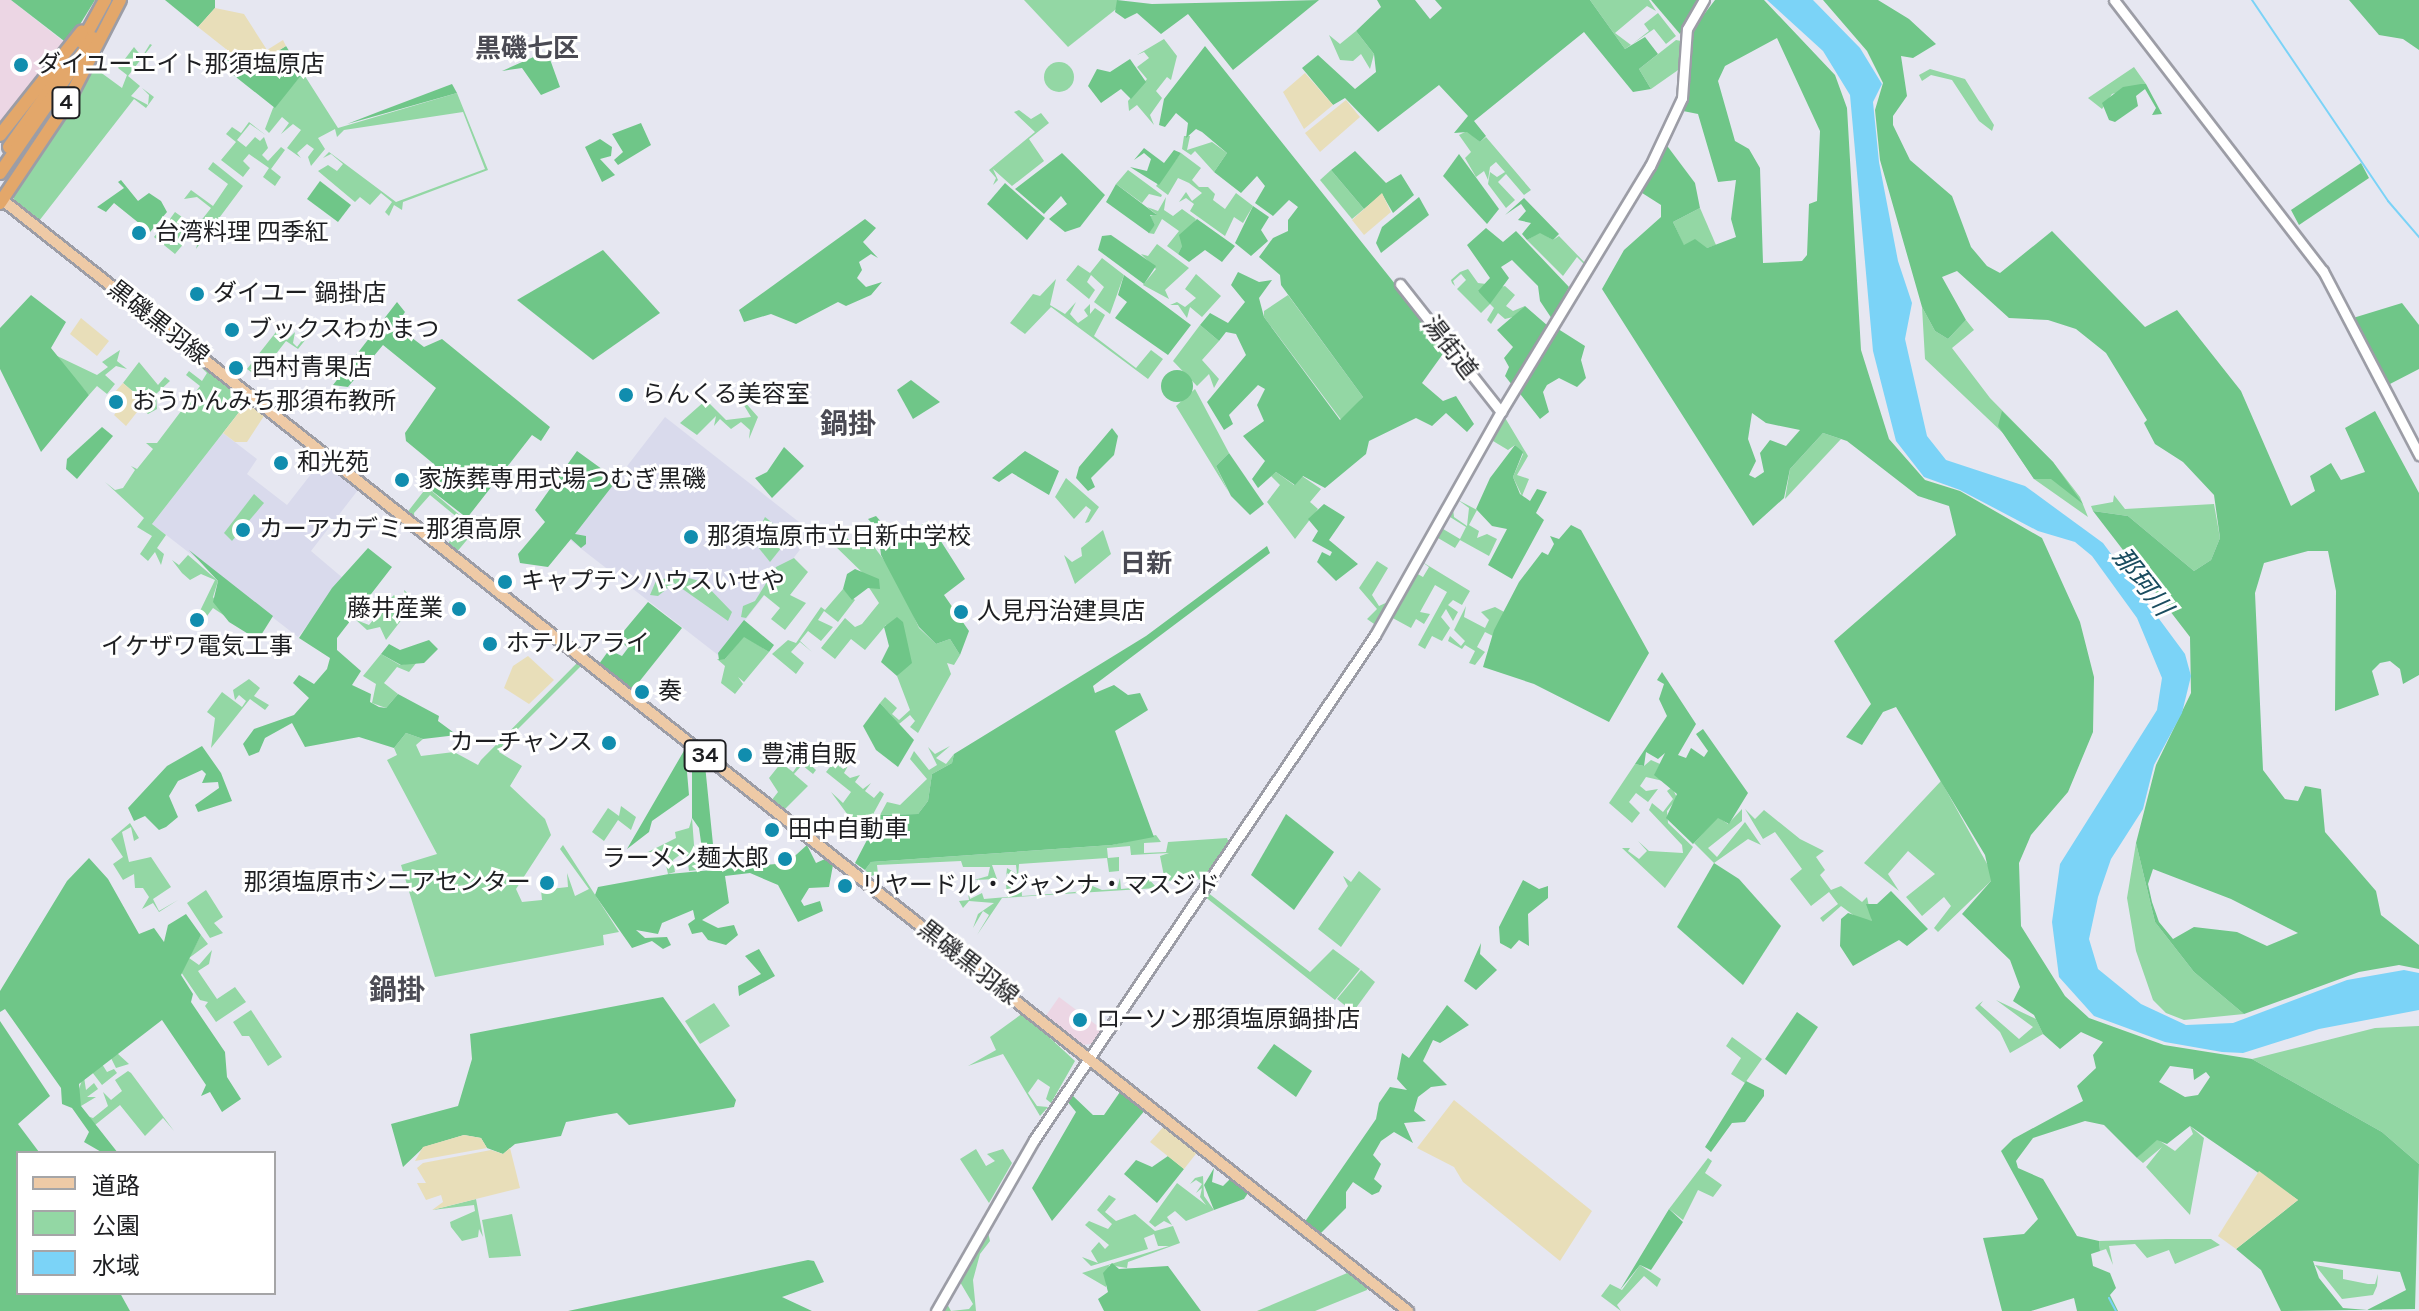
<!DOCTYPE html>
<meta charset="utf-8">
<style>
body{margin:0}
#map{position:relative;width:2419px;height:1311px;overflow:hidden;background:#e6e7f1;font-family:Karla,"Noto Sans JP",sans-serif}
div>[style]{position:absolute}
[style*='--x']{left:calc(var(--x)*1px);top:calc(var(--y)*1px);width:calc(var(--w)*1px);rotate:calc(var(--a)*1deg)}
.commercial>*{inset:0;background:#ecd6e4}
.built>*{inset:0;background:#d9daec}
.green>*{inset:0;background:#93d7a4}
.round{border-radius:50%}
.forest>*{inset:0;background:#6fc688}
.sand>*{inset:0;background:#e8deb9}
.water>*{inset:0;background:#7bd3f7}
.stream>*{height:2px;margin:-1px;padding:0 1px;transform-origin:1px;border-radius:1px;background:#7bd3f7}
.roads{filter:drop-shadow(2px 0 #9c9da6) drop-shadow(-2px 0 #9c9da6) drop-shadow(0 2px #9c9da6) drop-shadow(0 -2px #9c9da6)}
.secondary>*{height:9px;margin:-4.5px;padding:0 4.5px;transform-origin:4.5px;border-radius:4.5px;background:#fff}
.primary>*{height:10px;margin:-5px;padding:0 5px;transform-origin:5px;border-radius:5px;background:#eecaa6}
.highway>*{height:12px;margin:-6px;padding:0 6px;transform-origin:6px;border-radius:6px;background:#e3a76a}
.dots>*{width:22px;height:22px;translate:-50% -50%;box-sizing:border-box;border:4px solid #fff;border-radius:50%}
span{translate:-50% -50%;white-space:nowrap;text-align:center;line-height:1.15;-webkit-text-stroke:6px #fff;paint-order:stroke}
.shield-label span{padding:2px 6px;background:#fff;border:2px solid;border-radius:6px;-webkit-text-stroke-width:0}
.shield-label{font-size:22px;color:#1e1f22;font-weight:700}
.poi-label{font-size:24px;color:#1e1f22}
.left{translate:0 -50%;text-align:left}
.right{translate:-100% -50%;text-align:right}
.street-label{font-size:24px;color:#1e1f22}
.neighbourhood-label{font-size:26px;color:#4b4b54;font-weight:700}
.water-label{font-size:26px;color:#1a4c5f;font-style:italic}
.quarter-label{font-size:28px;color:#4b4b54;font-weight:700}
.legend{position:absolute;left:16px;top:1151px;width:260px;height:144px;box-sizing:border-box;background:#fff;border:2px solid #a5a5a7;margin:0;padding:10px 14px;list-style:none;font-size:24px;color:#1e1f22}
.legend li{display:flex;align-items:center;gap:16px;height:40px}
.legend b{width:40px;border:2px solid #a5a5a7}
</style>
<div id="map">
<div class="commercial">
<i style="clip-path:polygon(0 0,11px 0,64px 42px,0 124px)"></i>
<i style="clip-path:polygon(1059px 997px,1103px 1030px,1092px 1044px,1081px 1045px,1045px 1017px)"></i>
</div>
<div class="built">
<i style="clip-path:polygon(665px 417px,813px 533px,718px 655px,570px 540px)"></i>
<i style="clip-path:polygon(223px 433px,257px 459px,247px 474px,287px 505px,322px 460px,358px 490px,311px 551px,344px 579px,298px 637px,152px 524px)"></i>
</div>
<div class="green">
<i style="clip-path:polygon(1024px 0,1117px 0,1120px 6px,1068px 47px)"></i>
<i style="clip-path:polygon(1590px 0,1649px 0,1656px 11px,1647px 6px,1615px 33px,1631px 45px,1649px 31px,1644px 24px,1658px 13px,1676px 36px,1666px 44px,1654px 29px,1625px 49px)"></i>
<i style="clip-path:polygon(1356px 31px,1374px 54px,1370px 69px,1361px 54px,1353px 61px,1340px 60px,1329px 35px,1340px 44px)"></i>
<i style="clip-path:polygon(1164px 39px,1177px 56px,1171px 80px,1167px 77px,1156px 91px,1162px 98px,1150px 115px,1154px 125px,1137px 105px,1129px 111px,1128px 101px,1147px 79px,1137px 67px,1149px 58px,1144px 52px,1137px 55px)"></i>
<i style="clip-path:polygon(1676px 40px,1681px 41px,1681px 68px,1651px 89px,1639px 69px)"></i>
<i style="clip-path:polygon(150px 44px,152px 45px,128px 76px,140px 86px,131px 96px,148px 105px,149px 95px,142px 88px,154px 97px,146px 108px,134px 99px,39px 221px,14px 200px,14px 189px,92px 66px,122px 88px,127px 75px,118px 68px,134px 47px,142px 57px)"></i>
<i class="round" style="left:1044px;top:62px;width:30px;height:30px"></i>
<i style="clip-path:polygon(2134px 67px,2146px 84px,2112px 94px,2102px 109px,2088px 98px)"></i>
<i style="clip-path:polygon(1930px 69px,1965px 79px,1994px 125px,1992px 131px,1979px 121px,1952px 80px,1931px 75px,1922px 81px,1919px 75px)"></i>
<i style="clip-path:polygon(303px 73px,338px 128px,457px 93px,488px 170px,403px 202px,402px 210px,394px 205px,389px 216px,385px 212px,392px 202px,381px 193px,370px 205px,360px 197px,355px 202px,318px 171px,328px 165px,337px 171px,343px 164px,331px 154px,323px 158px,329px 152px,396px 202px,485px 169px,463px 112px,344px 130px,337px 137px,335px 129px,318px 138px,325px 149px,311px 166px,308px 157px,314px 149px,307px 144px,297px 153px,301px 158px,287px 148px,301px 130px,293px 124px,281px 134px,289px 123px,282px 117px,269px 133px,265px 129px,273px 108px)"></i>
<i style="clip-path:polygon(1019px 110px,1031px 119px,1041px 113px,1049px 123px,1029px 139px,1044px 161px,1012px 186px,993px 169px,998px 180px,993px 185px,996px 178px,989px 170px,1035px 132px,1014px 112px)"></i>
<i style="clip-path:polygon(249px 122px,267px 136px,250px 124px,237px 140px,246px 147px,255px 137px,260px 141px,264px 137px,268px 148px,262px 155px,268px 161px,281px 147px,285px 150px,271px 169px,281px 177px,275px 186px,263px 177px,269px 168px,249px 154px,243px 161px,250px 168px,243px 177px,221px 160px,236px 142px,226px 134px,232px 127px,241px 133px)"></i>
<i style="clip-path:polygon(1467px 131px,1480px 142px,1486px 137px,1531px 190px,1524px 195px,1506px 174px,1498px 182px,1515px 200px,1506px 208px,1488px 184px,1490px 172px,1497px 177px,1505px 172px,1496px 162px,1490px 167px,1488px 180px,1484px 171px,1476px 177px,1465px 158px,1471px 152px,1459px 135px)"></i>
<i style="clip-path:polygon(1184px 136px,1190px 136px,1187px 150px,1212px 142px,1227px 153px,1214px 172px,1195px 151px,1191px 155px,1182px 149px)"></i>
<i style="clip-path:polygon(1181px 153px,1201px 168px,1192px 180px,1199px 187px,1208px 187px,1215px 194px,1213px 200px,1225px 209px,1236px 193px,1253px 206px,1243px 223px,1234px 217px,1225px 236px,1190px 211px,1194px 204px,1186px 198px,1179px 202px,1186px 192px,1192px 201px,1202px 193px,1189px 183px,1178px 178px,1168px 195px,1156px 186px)"></i>
<i style="clip-path:polygon(213px 162px,243px 186px,196px 249px,198px 241px,191px 235px,175px 254px,154px 237px,159px 231px,167px 237px,174px 229px,167px 223px,175px 212px,196px 227px,211px 208px,197px 197px,184px 199px,191px 190px,213px 206px,228px 184px,208px 169px)"></i>
<i style="clip-path:polygon(1128px 170px,1162px 195px,1161px 197px,1149px 194px,1142px 203px,1116px 184px)"></i>
<i style="clip-path:polygon(1331px 170px,1364px 209px,1352px 219px,1320px 180px)"></i>
<i style="clip-path:polygon(1166px 197px,1164px 210px,1173px 216px,1182px 209px,1196px 219px,1178px 254px,1167px 246px,1179px 231px,1162px 219px,1154px 234px,1148px 233px,1155px 225px,1150px 216px,1156px 214px,1147px 207px,1158px 211px)"></i>
<i style="clip-path:polygon(1700px 208px,1716px 245px,1707px 248px,1684px 246px,1673px 222px)"></i>
<i style="clip-path:polygon(1540px 232px,1553px 240px,1559px 236px,1587px 265px,1582px 271px,1584px 264px,1577px 257px,1563px 276px,1527px 240px)"></i>
<i style="clip-path:polygon(1157px 244px,1189px 268px,1165px 290px,1169px 299px,1143px 285px,1156px 269px,1141px 254px,1148px 256px)"></i>
<i style="clip-path:polygon(1102px 258px,1124px 275px,1110px 314px,1094px 302px,1104px 287px,1091px 275px,1087px 282px,1095px 290px,1089px 299px,1066px 280px,1078px 265px,1090px 273px)"></i>
<i style="clip-path:polygon(1468px 269px,1478px 283px,1486px 284px,1478px 292px,1505px 286px,1515px 295px,1506px 306px,1513px 311px,1525px 306px,1513px 317px,1505px 319px,1498px 313px,1491px 324px,1487px 320px,1494px 308px,1490px 304px,1481px 313px,1457px 289px,1466px 280px,1461px 274px,1453px 281px,1455px 286px,1452px 283px,1451px 280px,1460px 272px)"></i>
<i style="clip-path:polygon(1196px 274px,1221px 296px,1202px 317px,1190px 307px,1187px 318px,1178px 305px,1170px 305px,1177px 302px,1185px 307px,1196px 298px,1185px 289px)"></i>
<i style="clip-path:polygon(1056px 279px,1050px 305px,1065px 314px,1076px 302px,1070px 314px,1078px 323px,1088px 316px,1084px 310px,1090px 304px,1090px 314px,1095px 308px,1105px 315px,1094px 336px,1136px 368px,1151px 350px,1163px 359px,1148px 379px,1051px 307px,1025px 334px,1010px 323px,1033px 294px,1040px 296px)"></i>
<i style="clip-path:polygon(1288px 295px,1363px 397px,1342px 421px,1264px 317px,1264px 311px)"></i>
<i style="clip-path:polygon(1922px 307px,1935px 331px,1948px 339px,1966px 320px,1974px 330px,1952px 348px,1990px 398px,2053px 462px,2080px 497px,2088px 517px,2034px 479px,2004px 434px,1925px 359px)"></i>
<i style="clip-path:polygon(1200px 325px,1219px 341px,1202px 360px,1219px 379px,1214px 388px,1209px 374px,1197px 386px,1173px 361px)"></i>
<i style="clip-path:polygon(276px 332px,287px 340px,295px 332px,293px 343px,297px 347px,304px 338px,301px 333px,306px 339px,298px 349px,286px 341px,258px 377px,247px 369px)"></i>
<i style="clip-path:polygon(120px 350px,117px 361px,127px 369px,116px 366px,105px 375px,115px 384px,107px 394px,97px 386px,89px 395px,53px 354px,97px 375px,108px 367px,102px 362px)"></i>
<i style="clip-path:polygon(139px 362px,158px 385px,165px 377px,170px 381px,156px 394px,157px 409px,148px 414px,142px 409px,149px 410px,155px 401px,150px 397px,145px 402px,123px 383px)"></i>
<i style="clip-path:polygon(198px 364px,247px 402px,152px 524px,166px 535px,157px 548px,164px 554px,161px 565px,155px 552px,148px 561px,140px 554px,152px 536px,137px 527px,144px 518px,105px 482px,115px 490px,123px 488px,135px 470px,131px 466px,137px 469px,153px 449px,146px 443px,157px 443px,200px 386px,186px 375px,189px 371px,202px 381px,207px 373px)"></i>
<i style="clip-path:polygon(1195px 389px,1229px 453px,1216px 466px,1228px 491px,1176px 406px)"></i>
<i style="clip-path:polygon(736px 392px,758px 417px,749px 439px,750px 430px,741px 422px,731px 429px,720px 419px,714px 426px,716px 416px,697px 435px,680px 423px,706px 400px,726px 420px,751px 417px)"></i>
<i style="clip-path:polygon(1504px 416px,1528px 456px,1517px 475px,1529px 479px,1522px 496px,1513px 477px,1523px 454px,1515px 445px,1508px 450px,1488px 438px)"></i>
<i style="clip-path:polygon(1823px 433px,1841px 439px,1785px 499px,1790px 469px)"></i>
<i style="clip-path:polygon(1276px 472px,1294px 485px,1302px 476px,1321px 489px,1310px 502px,1318px 509px,1295px 539px,1267px 502px,1280px 485px,1271px 476px)"></i>
<i style="clip-path:polygon(1066px 478px,1099px 507px,1089px 522px,1085px 523px,1091px 510px,1086px 506px,1074px 519px,1055px 497px)"></i>
<i style="clip-path:polygon(427px 487px,476px 529px,456px 553px,446px 546px,464px 523px,430px 495px,414px 513px,415px 522px,406px 514px)"></i>
<i style="clip-path:polygon(254px 494px,264px 503px,232px 541px,224px 533px)"></i>
<i style="clip-path:polygon(2114px 495px,2125px 509px,2214px 504px,2220px 538px,2211px 560px,2194px 571px,2128px 516px,2093px 511px,2091px 506px,2113px 502px)"></i>
<i style="clip-path:polygon(1458px 500px,1477px 510px,1469px 525px,1479px 531px,1477px 538px,1487px 534px,1497px 539px,1489px 556px,1460px 540px,1455px 548px,1433px 535px,1438px 526px,1460px 539px,1466px 527px,1450px 517px,1445px 524px,1443px 520px,1453px 509px,1454px 517px,1467px 526px,1469px 508px)"></i>
<i style="clip-path:polygon(765px 517px,790px 537px,770px 562px,753px 541px)"></i>
<i style="clip-path:polygon(1103px 530px,1111px 554px,1075px 584px,1064px 555px,1072px 562px,1082px 556px,1081px 548px)"></i>
<i style="clip-path:polygon(844px 534px,856px 549px,869px 540px,896px 576px,919px 628px,936px 644px,950px 639px,960px 655px,954px 665px,947px 663px,951px 674px,918px 733px,910px 727px,915px 721px,910px 715px,899px 724px,880px 703px,885px 697px,897px 708px,892px 714px,899px 720px,910px 710px,897px 676px,904px 668px,886px 625px,865px 650px,851px 639px,835px 659px,821px 648px,845px 618px,855px 627px,862px 624px,879px 603px,868px 586px,870px 580px,832px 543px)"></i>
<i style="clip-path:polygon(188px 555px,218px 581px,213px 597px,225px 616px,213px 608px,207px 616px,200px 611px,215px 580px,201px 574px,190px 580px,182px 573px,172px 560px,179px 565px)"></i>
<i style="clip-path:polygon(794px 558px,808px 572px,790px 595px,806px 603px,785px 630px,771px 619px,780px 608px,764px 595px,746px 618px,741px 617px,743px 606px,755px 601px,776px 567px)"></i>
<i style="clip-path:polygon(1419px 560px,1470px 591px,1462px 605px,1453px 600px,1448px 605px,1458px 612px,1453px 621px,1446px 609px,1441px 617px,1450px 628px,1442px 641px,1432px 636px,1425px 649px,1418px 645px,1447px 592px,1435px 585px,1420px 612px,1430px 614px,1424px 624px,1416px 619px,1411px 628px,1389px 616px,1414px 572px,1423px 577px,1429px 567px)"></i>
<i style="clip-path:polygon(1377px 561px,1388px 568px,1372px 595px,1379px 606px,1390px 601px,1377px 626px,1367px 619px,1377px 609px,1359px 588px)"></i>
<i style="clip-path:polygon(678px 575px,703px 582px,732px 612px,728px 621px,674px 583px,658px 596px,650px 595px,656px 581px)"></i>
<i style="clip-path:polygon(843px 589px,855px 600px,838px 622px,824px 611px,818px 620px,833px 627px,821px 641px,808px 631px,800px 641px,812px 652px,800px 642px,791px 652px,804px 663px,796px 674px,772px 654px,788px 640px,796px 643px,821px 607px,825px 610px)"></i>
<i style="clip-path:polygon(404px 590px,416px 601px,386px 640px,380px 627px,367px 630px,356px 620px,369px 625px,373px 620px,373px 598px,387px 602px,394px 595px,407px 604px)"></i>
<i style="clip-path:polygon(1466px 606px,1464px 617px,1485px 628px,1489px 620px,1481px 612px,1495px 607px,1506px 613px,1493px 636px,1485px 632px,1477px 647px,1485px 652px,1475px 665px,1469px 663px,1475px 651px,1465px 645px,1462px 649px,1448px 641px,1450px 636px,1461px 646px,1465px 641px,1454px 630px)"></i>
<i style="clip-path:polygon(744px 636px,769px 652px,744px 682px,738px 677px,743px 684px,735px 694px,721px 683px,725px 666px,717px 659px,725px 659px)"></i>
<i style="clip-path:polygon(381px 654px,400px 665px,417px 662px,409px 672px,397px 667px,384px 683px,398px 694px,386px 708px,372px 703px,376px 684px,363px 676px)"></i>
<i style="clip-path:polygon(577px 663px,581px 666px,516px 731px,512px 729px,499px 752px,522px 766px,510px 786px,545px 819px,551px 835px,516px 889px,522px 902px,542px 900px,541px 890px,568px 887px,567px 873px,575px 896px,589px 889px,560px 849px,563px 845px,619px 932px,603px 935px,604px 945px,435px 977px,401px 865px,437px 854px,387px 760px,397px 755px,394px 748px,406px 733px,423px 739px,416px 745px,421px 756px,454px 752px,478px 765px,481px 760px)"></i>
<i style="clip-path:polygon(249px 679px,260px 688px,254px 696px,269px 705px,265px 710px,250px 699px,211px 748px,215px 718px,207px 712px,222px 692px,242px 707px,246px 701px,239px 695px,235px 700px,233px 690px)"></i>
<i style="clip-path:polygon(950px 746px,936px 758px,946px 764px,954px 754px,952px 763px,932px 774px,928px 801px,918px 814px,880px 815px,887px 802px,900px 805px,927px 779px,910px 759px,914px 751px,929px 770px,937px 765px,928px 747px,935px 754px)"></i>
<i style="clip-path:polygon(803px 758px,816px 770px,813px 774px,802px 765px,794px 774px,808px 786px,783px 811px,771px 801px,778px 792px,769px 778px,781px 763px,793px 772px)"></i>
<i style="clip-path:polygon(1651px 760px,1660px 764px,1655px 774px,1663px 781px,1646px 777px,1640px 786px,1646px 791px,1658px 789px,1648px 802px,1636px 793px,1629px 802px,1640px 813px,1632px 823px,1609px 803px,1635px 764px,1644px 766px)"></i>
<i style="clip-path:polygon(834px 762px,843px 769px,848px 766px,844px 773px,850px 778px,860px 775px,855px 782px,863px 789px,871px 783px,865px 791px,874px 798px,880px 791px,884px 794px,864px 831px,855px 824px,846px 833px,853px 822px,831px 792px,843px 803px,851px 792px,826px 772px)"></i>
<i style="clip-path:polygon(1941px 781px,1991px 871px,1991px 881px,1938px 932px,1934px 928px,1951px 906px,1944px 897px,1922px 916px,1906px 897px,1935px 874px,1908px 851px,1888px 874px,1899px 891px,1864px 863px)"></i>
<i style="clip-path:polygon(1672px 787px,1677px 798px,1667px 811px,1668px 823px,1693px 847px,1665px 888px,1622px 848px,1630px 848px,1628px 851px,1639px 859px,1647px 851px,1638px 841px,1649px 851px,1683px 853px,1682px 845px,1649px 810px,1652px 803px,1663px 812px,1673px 799px,1667px 791px)"></i>
<i style="clip-path:polygon(621px 806px,636px 817px,631px 830px,618px 820px,604px 841px,592px 832px,608px 808px,619px 816px)"></i>
<i style="clip-path:polygon(1742px 809px,1742px 821px,1708px 848px,1717px 857px,1745px 822px,1761px 845px,1748px 839px,1714px 863px,1694px 843px,1718px 817px,1728px 824px)"></i>
<i style="clip-path:polygon(1745px 809px,1755px 819px,1764px 810px,1800px 839px,1824px 851px,1816px 857px,1825px 870px,1820px 875px,1831px 890px,1841px 886px,1862px 902px,1867px 897px,1872px 921px,1860px 920px,1841px 906px,1823px 922px,1820px 918px,1838px 904px,1829px 892px,1811px 906px,1790px 879px,1802px 869px,1775px 832px,1763px 839px)"></i>
<i style="clip-path:polygon(692px 818px,695px 858px,706px 869px,689px 871px,687px 856px,681px 854px,673px 860px,675px 872px,668px 874px,663px 852px,648px 852px,676px 838px,675px 832px,689px 828px)"></i>
<i style="clip-path:polygon(130px 823px,139px 838px,134px 841px,131px 827px,122px 832px,129px 862px,151px 857px,171px 887px,153px 899px,159px 911px,178px 900px,159px 912px,153px 903px,142px 909px,149px 897px,143px 888px,135px 888px,134px 874px,123px 880px,113px 864px,123px 857px,111px 839px)"></i>
<i style="clip-path:polygon(1156px 835px,1161px 842px,1144px 843px,1144px 853px,1166px 852px,1168px 842px,1227px 838px,1230px 846px,1207px 879px,1165px 881px,1160px 856px,1169px 853px,1131px 855px,1130px 846px,1107px 848px,1108px 858px,1119px 857px,1119px 871px,1109px 872px,1107px 858px,1019px 864px,1018px 877px,1006px 873px,1006px 878px,1007px 868px,1017px 874px,1016px 865px,992px 865px,997px 879px,974px 880px,988px 876px,990px 867px,963px 867px,961px 861px,877px 865px,878px 874px,871px 876px,865px 870px,871px 862px,1112px 845px)"></i>
<i style="clip-path:polygon(2136px 843px,2155px 922px,2194px 972px,2244px 1014px,2184px 1020px,2166px 1013px,2153px 1000px,2136px 951px,2127px 898px)"></i>
<i style="clip-path:polygon(1359px 871px,1381px 889px,1341px 947px,1318px 929px,1348px 886px,1343px 876px,1351px 882px)"></i>
<i style="clip-path:polygon(1144px 874px,1157px 888px,1002px 898px,977px 935px,989px 915px,983px 911px,973px 928px,978px 914px,994px 903px,969px 901px,963px 908px,959px 901px,969px 900px,967px 886px,970px 899px,982px 893px,984px 899px,1007px 897px,1006px 884px,1019px 889px,1021px 883px,1022px 896px,1037px 895px,1075px 892px,1083px 889px,1083px 879px,1090px 879px,1090px 885px,1102px 890px,1117px 889px,1120px 878px,1121px 889px,1131px 888px,1131px 875px)"></i>
<i style="clip-path:polygon(206px 890px,223px 917px,214px 923px,223px 933px,210px 938px,187px 903px)"></i>
<i style="clip-path:polygon(1207px 892px,1310px 972px,1333px 949px,1360px 969px,1335px 1000px,1204px 896px)"></i>
<i style="clip-path:polygon(201px 935px,208px 944px,189px 958px,199px 965px,212px 950px,209px 964px,198px 971px,217px 999px,235px 987px,246px 1002px,216px 1022px,205px 1006px,208px 1002px,200px 1000px,181px 972px)"></i>
<i style="clip-path:polygon(1361px 970px,1375px 982px,1353px 1012px,1337px 999px)"></i>
<i style="clip-path:polygon(1996px 1000px,2036px 1019px,2043px 1034px,2010px 1053px,2000px 1032px,1975px 1008px,1979px 1004px,1983px 1001px,1980px 1005px,2019px 1039px,2033px 1027px)"></i>
<i style="clip-path:polygon(714px 1003px,730px 1026px,700px 1044px,685px 1021px)"></i>
<i style="clip-path:polygon(251px 1010px,282px 1057px,268px 1066px,249px 1036px,242px 1036px,233px 1022px)"></i>
<i style="clip-path:polygon(1023px 1013px,1075px 1061px,1051px 1103px,1046px 1099px,1050px 1087px,1038px 1079px,1028px 1093px,1037px 1106px,1048px 1107px,1040px 1116px,1003px 1054px,968px 1066px,996px 1050px,990px 1037px)"></i>
<i style="clip-path:polygon(2419px 1026px,2419px 1164px,2382px 1132px,2252px 1059px,2375px 1028px)"></i>
<i style="clip-path:polygon(1732px 1037px,1762px 1059px,1745px 1083px,1731px 1074px,1741px 1058px,1726px 1046px)"></i>
<i style="clip-path:polygon(117px 1053px,129px 1064px,116px 1068px,111px 1058px,102px 1064px,107px 1072px,114px 1069px,117px 1073px,102px 1085px,92px 1072px,84px 1077px,86px 1090px,94px 1083px,98px 1089px,87px 1097px,96px 1097px,81px 1106px,77px 1095px,83px 1077px)"></i>
<i style="clip-path:polygon(128px 1071px,131px 1073px,174px 1131px,163px 1118px,145px 1136px,120px 1105px,95px 1125px,91px 1122px,87px 1116px,93px 1118px,108px 1106px,103px 1092px,111px 1100px,122px 1091px,115px 1080px)"></i>
<i style="clip-path:polygon(2190px 1126px,2204px 1138px,2190px 1215px,2146px 1167px,2162px 1147px,2143px 1163px,2137px 1158px,2157px 1139px,2175px 1151px,2193px 1134px)"></i>
<i style="clip-path:polygon(976px 1149px,986px 1166px,995px 1161px,987px 1154px,1003px 1149px,1012px 1163px,989px 1203px,960px 1159px)"></i>
<i style="clip-path:polygon(1708px 1158px,1712px 1161px,1705px 1173px,1722px 1185px,1713px 1197px,1698px 1190px,1683px 1220px,1669px 1209px)"></i>
<i style="clip-path:polygon(1203px 1176px,1204px 1196px,1214px 1210px,1186px 1221px,1175px 1211px,1167px 1217px,1172px 1225px,1164px 1221px,1155px 1227px,1149px 1222px,1177px 1183px,1206px 1205px,1200px 1197px,1202px 1188px,1196px 1193px,1202px 1184px,1196px 1180px,1190px 1184px,1195px 1178px)"></i>
<i style="clip-path:polygon(1109px 1195px,1116px 1199px,1105px 1212px,1116px 1221px,1135px 1214px,1155px 1231px,1173px 1226px,1180px 1243px,1128px 1262px,1127px 1268px,1109px 1265px,1106px 1287px,1082px 1273px,1169px 1246px,1158px 1246px,1154px 1234px,1144px 1238px,1148px 1249px,1091px 1266px,1082px 1257px,1098px 1263px,1091px 1251px,1099px 1242px,1105px 1249px,1109px 1245px,1085px 1225px,1089px 1221px,1108px 1229px,1112px 1224px,1097px 1210px)"></i>
<i style="clip-path:polygon(476px 1199px,483px 1237px,479px 1229px,478px 1237px,462px 1241px,451px 1227px,450px 1222px,475px 1211px,474px 1205px,432px 1210px)"></i>
<i style="clip-path:polygon(512px 1214px,521px 1256px,489px 1258px,482px 1220px)"></i>
<i style="clip-path:polygon(988px 1232px,990px 1241px,980px 1254px,973px 1280px,976px 1311px,941px 1311px,946px 1302px,951px 1311px,969px 1309px,973px 1304px,960px 1282px)"></i>
<i style="clip-path:polygon(2166px 1239px,2211px 1239px,2220px 1245px,2175px 1264px,2169px 1250px,2147px 1258px,2135px 1244px,2109px 1246px,2113px 1265px,2106px 1249px,2100px 1251px,2099px 1241px)"></i>
<i style="clip-path:polygon(1640px 1265px,1661px 1279px,1657px 1287px,1644px 1276px,1617px 1305px,1621px 1311px,1601px 1296px,1610px 1284px,1622px 1290px)"></i>
<i style="clip-path:polygon(2315px 1265px,2343px 1270px,2343px 1279px,2368px 1284px,2375px 1284px,2378px 1274px,2377px 1286px,2373px 1295px,2342px 1299px)"></i>
<i style="clip-path:polygon(1352px 1271px,1367px 1284px,1367px 1290px,1315px 1311px,1257px 1311px)"></i>
</div>
<div class="forest">
<i style="clip-path:polygon(11px 0,95px 0,68px 44px)"></i>
<i style="clip-path:polygon(165px 0,215px 0,215px 8px,198px 27px)"></i>
<i style="clip-path:polygon(1117px 0,1152px 4px,1319px 0,1233px 70px,1188px 14px,1161px 34px,1137px 13px,1125px 19px,1115px 12px)"></i>
<i style="clip-path:polygon(1377px 0,1415px 0,1430px 19px,1442px 8px,1435px 0,1590px 0,1625px 49px,1645px 37px,1658px 54px,1639px 69px,1651px 89px,1633px 92px,1584px 32px,1474px 121px,1486px 136px,1480px 142px,1467px 132px,1454px 133px,1468px 116px,1439px 85px,1378px 132px,1345px 98px,1333px 105px,1302px 68px,1318px 55px,1355px 89px,1376px 72px,1374px 54px,1356px 31px,1381px 7px)"></i>
<i style="clip-path:polygon(1651px 0,1699px 0,1680px 34px)"></i>
<i style="clip-path:polygon(evenodd,1715px 0,1764px 0,1835px 75px,1847px 108px,1861px 350px,1889px 439px,1925px 480px,1960px 491px,2042px 538px,2080px 622px,2094px 677px,2093px 732px,2068px 792px,2031px 835px,2019px 863px,2021px 926px,2065px 996px,2089px 1018px,2164px 1045px,2252px 1059px,2382px 1132px,2419px 1164px,2415px 1309px,2281px 1311px,2261px 1270px,2236px 1249px,2298px 1200px,2190px 1126px,2167px 1144px,2157px 1140px,2137px 1158px,2104px 1125px,2085px 1121px,2033px 1138px,2016px 1161px,2018px 1168px,2043px 1179px,2077px 1236px,2099px 1241px,2100px 1251px,2091px 1254px,2093px 1266px,2110px 1273px,2116px 1288px,2110px 1295px,2118px 1311px,2077px 1311px,2074px 1298px,2031px 1311px,2002px 1311px,1983px 1238px,2024px 1234px,2038px 1219px,2001px 1151px,2013px 1139px,2083px 1101px,2077px 1086px,2096px 1068px,2093px 1055px,2103px 1042px,2081px 1032px,2060px 1049px,2043px 1034px,2034px 1015px,2013px 1001px,2020px 987px,2010px 960px,1962px 914px,1991px 881px,1985px 855px,1896px 707px,1883px 712px,1862px 745px,1846px 737px,1871px 704px,1834px 641px,1956px 535px,1949px 506px,1918px 496px,1847px 441px,1823px 433px,1790px 469px,1784px 498px,1753px 526px,1602px 289px,1624px 250px,1661px 217px,1661px 205px,1639px 191px,1665px 143px,1695px 183px,1700px 208px,1673px 222px,1684px 245px,1695px 239px,1707px 248px,1736px 237px,1731px 219px,1736px 180px,1718px 182px,1698px 114px,1683px 111px,1689px 34px,1715px 0,1777px 38px,1820px 131px,1817px 201px,1809px 204px,1807px 255px,1802px 261px,1763px 263px,1760px 168px,1749px 149px,1735px 141px,1718px 81px,1725px 66px,1777px 38px,1715px 0,1752px 413px,1766px 423px,1800px 430px,1786px 446px,1770px 440px,1760px 453px,1764px 472px,1755px 478px,1749px 475px,1756px 461px,1748px 439px,1752px 413px,1715px 0,2170px 1066px,2193px 1069px,2194px 1080px,2206px 1072px,2210px 1077px,2198px 1095px,2185px 1097px,2159px 1082px,2170px 1066px,1715px 0,2313px 1261px,2400px 1272px,2406px 1290px,2367px 1310px,2343px 1308px,2319px 1278px,2313px 1261px)"></i>
<i style="clip-path:polygon(evenodd,1823px 0,1878px 0,1909px 19px,1936px 44px,1913px 58px,1901px 56px,1907px 96px,1893px 116px,1893px 125px,1910px 160px,1952px 196px,1971px 247px,1987px 266px,2000px 273px,2052px 231px,2145px 327px,2177px 310px,2241px 391px,2291px 506px,2315px 491px,2310px 476px,2331px 463px,2341px 480px,2365px 472px,2345px 428px,2375px 411px,2419px 493px,2419px 675px,2403px 684px,2400px 669px,2390px 661px,2380px 663px,2372px 671px,2379px 695px,2335px 711px,2336px 591px,2328px 551px,2308px 551px,2264px 563px,2255px 593px,2263px 770px,2285px 799px,2298px 801px,2305px 786px,2321px 789px,2325px 832px,2376px 891px,2381px 915px,2419px 945px,2419px 969px,2399px 965px,2359px 972px,2244px 1014px,2194px 972px,2155px 922px,2136px 843px,2156px 765px,2191px 693px,2190px 637px,2093px 511px,2128px 516px,2194px 571px,2211px 560px,2220px 538px,2214px 495px,2183px 462px,2155px 444px,2144px 423px,2147px 420px,2106px 353px,2076px 329px,2048px 320px,2009px 318px,1957px 271px,1942px 277px,1966px 320px,1948px 339px,1935px 331px,1922px 307px,1880px 160px,1875px 110px,1883px 83px,1867px 51px,1823px 0,2153px 869px,2231px 899px,2298px 933px,2267px 946px,2237px 932px,2194px 927px,2173px 939px,2159px 922px,2152px 902px,2148px 884px,2153px 869px)"></i>
<i style="clip-path:polygon(2349px 0,2419px 0,2419px 50px,2403px 39px,2379px 35px)"></i>
<i style="clip-path:polygon(286px 46px,303px 73px,275px 108px,222px 66px,231px 53px,260px 62px)"></i>
<i style="clip-path:polygon(1205px 46px,1427px 324px,1445px 351px,1422px 383px,1443px 401px,1456px 396px,1474px 424px,1467px 432px,1446px 413px,1432px 426px,1416px 418px,1369px 441px,1366px 454px,1325px 488px,1303px 476px,1295px 485px,1276px 472px,1258px 488px,1252px 479px,1265px 461px,1243px 436px,1264px 421px,1257px 405px,1265px 389px,1258px 385px,1229px 415px,1233px 424px,1224px 430px,1207px 402px,1246px 355px,1236px 334px,1226px 332px,1219px 341px,1200px 325px,1210px 313px,1228px 323px,1245px 302px,1231px 285px,1238px 272px,1259px 282px,1272px 280px,1259px 298px,1264px 317px,1340px 420px,1363px 397px,1281px 285px,1280px 275px,1259px 257px,1273px 238px,1288px 231px,1288px 220px,1298px 207px,1289px 200px,1273px 216px,1255px 203px,1265px 186px,1257px 176px,1241px 193px,1214px 172px,1227px 153px,1202px 132px,1196px 129px,1186px 138px,1188px 123px,1176px 113px,1165px 127px,1159px 125px,1164px 99px)"></i>
<i style="clip-path:polygon(547px 51px,560px 87px,541px 95px,522px 68px,502px 71px)"></i>
<i style="clip-path:polygon(1130px 59px,1146px 82px,1131px 99px,1121px 89px,1101px 103px,1088px 86px,1097px 69px,1110px 72px)"></i>
<i style="clip-path:polygon(452px 84px,457px 93px,347px 124px,378px 112px)"></i>
<i style="clip-path:polygon(2141px 84px,2146px 84px,2162px 114px,2152px 115px,2156px 108px,2145px 89px,2136px 96px,2138px 106px,2115px 122px,2109px 120px,2102px 103px,2123px 87px)"></i>
<i style="clip-path:polygon(641px 123px,651px 145px,618px 165px,614px 160px,623px 152px,612px 134px)"></i>
<i style="clip-path:polygon(600px 139px,612px 147px,611px 156px,600px 159px,615px 175px,602px 182px,585px 147px)"></i>
<i style="clip-path:polygon(1144px 148px,1164px 163px,1174px 150px,1181px 153px,1159px 185px,1130px 167px,1147px 171px,1151px 159px,1144px 153px,1134px 160px)"></i>
<i style="clip-path:polygon(1355px 151px,1386px 183px,1401px 174px,1414px 195px,1393px 213px,1382px 194px,1364px 209px,1331px 170px)"></i>
<i style="clip-path:polygon(1062px 153px,1105px 195px,1080px 227px,1065px 232px,1049px 219px,1067px 204px,1061px 196px,1044px 214px,1015px 189px)"></i>
<i style="clip-path:polygon(1459px 154px,1499px 209px,1487px 224px,1443px 176px)"></i>
<i style="clip-path:polygon(2361px 163px,2369px 178px,2299px 225px,2291px 210px)"></i>
<i style="clip-path:polygon(121px 180px,138px 201px,149px 193px,161px 201px,167px 212px,150px 232px,114px 203px,106px 212px,97px 207px,124px 188px,118px 182px)"></i>
<i style="clip-path:polygon(320px 181px,351px 205px,338px 222px,307px 199px)"></i>
<i style="clip-path:polygon(1005px 183px,1045px 218px,1027px 240px,987px 204px)"></i>
<i style="clip-path:polygon(1116px 184px,1157px 215px,1150px 215px,1155px 225px,1149px 233px,1106px 202px)"></i>
<i style="clip-path:polygon(1419px 197px,1429px 215px,1381px 253px,1376px 243px,1382px 227px)"></i>
<i style="clip-path:polygon(1524px 198px,1559px 234px,1553px 240px,1540px 233px,1527px 240px,1522px 234px,1531px 223px,1518px 220px,1526px 211px,1521px 204px,1505px 215px)"></i>
<i style="clip-path:polygon(1253px 206px,1269px 217px,1261px 230px,1268px 241px,1251px 256px,1235px 243px)"></i>
<i style="clip-path:polygon(865px 219px,876px 228px,863px 242px,878px 258px,871px 254px,859px 262px,862px 270px,857px 278px,866px 287px,882px 282px,871px 295px,846px 306px,838px 302px,796px 324px,771px 314px,744px 322px,739px 310px)"></i>
<i style="clip-path:polygon(1197px 219px,1235px 246px,1222px 262px,1205px 250px,1189px 262px,1178px 254px,1182px 246px,1179px 235px)"></i>
<i style="clip-path:polygon(1486px 228px,1503px 242px,1516px 231px,1569px 287px,1552px 319px,1540px 301px,1538px 286px,1512px 260px,1501px 267px,1509px 278px,1490px 304px,1478px 291px,1490px 278px,1467px 245px)"></i>
<i style="clip-path:polygon(1111px 235px,1156px 266px,1144px 284px,1098px 250px,1102px 236px)"></i>
<i style="clip-path:polygon(603px 250px,660px 313px,593px 360px,517px 300px)"></i>
<i style="clip-path:polygon(1124px 275px,1191px 325px,1168px 355px,1115px 318px,1127px 302px,1118px 295px)"></i>
<i style="clip-path:polygon(31px 295px,66px 322px,51px 348px,89px 395px,41px 452px,0 369px,0 328px)"></i>
<i style="clip-path:polygon(397px 302px,405px 312px,396px 326px,403px 331px,424px 347px,442px 339px,550px 427px,541px 441px,532px 435px,467px 518px,427px 487px,436px 475px,435px 465px,406px 441px,405px 433px,436px 388px,383px 345px,348px 387px,333px 385px)"></i>
<i style="clip-path:polygon(2402px 303px,2419px 325px,2419px 369px,2388px 385px,2353px 318px)"></i>
<i style="clip-path:polygon(1525px 306px,1548px 326px,1512px 385px,1505px 376px,1509px 367px,1504px 358px,1513px 347px,1497px 330px)"></i>
<i style="clip-path:polygon(1555px 327px,1585px 346px,1581px 360px,1586px 378px,1577px 387px,1559px 378px,1547px 385px,1543px 392px,1549px 412px,1540px 419px,1517px 390px)"></i>
<i class="round" style="left:1161px;top:370px;width:32px;height:32px"></i>
<i style="clip-path:polygon(911px 380px,940px 402px,913px 419px,897px 390px)"></i>
<i style="clip-path:polygon(2002px 411px,2053px 462px,2083px 504px,2051px 479px,2034px 479px,1998px 426px)"></i>
<i style="clip-path:polygon(102px 427px,113px 436px,77px 479px,66px 469px,67px 459px)"></i>
<i style="clip-path:polygon(1112px 428px,1118px 436px,1114px 455px,1091px 478px,1095px 487px,1088px 491px,1076px 478px,1079px 467px)"></i>
<i style="clip-path:polygon(1515px 445px,1523px 452px,1513px 477px,1520px 494px,1530px 501px,1537px 489px,1547px 492px,1536px 513px,1544px 520px,1512px 579px,1488px 565px,1507px 529px,1492px 526px,1476px 509px,1490px 478px)"></i>
<i style="clip-path:polygon(784px 447px,804px 466px,772px 498px,755px 478px,767px 472px)"></i>
<i style="clip-path:polygon(577px 451px,617px 480px,575px 534px,586px 536px,586px 544px,581px 548px,571px 539px,548px 567px,520px 563px,518px 554px,545px 522px,535px 510px)"></i>
<i style="clip-path:polygon(1025px 451px,1059px 471px,1049px 495px,1012px 473px,999px 482px,992px 478px)"></i>
<i style="clip-path:polygon(1229px 453px,1264px 504px,1250px 515px,1231px 496px,1216px 466px)"></i>
<i style="clip-path:polygon(1324px 504px,1345px 517px,1329px 540px,1358px 564px,1336px 581px,1317px 562px,1322px 552px,1330px 556px,1332px 552px,1312px 541px,1318px 531px,1308px 519px)"></i>
<i style="clip-path:polygon(876px 516px,897px 540px,928px 521px,965px 579px,944px 595px,969px 631px,960px 655px,950px 639px,936px 644px,919px 627px,881px 555px,878px 530px,868px 519px)"></i>
<i style="clip-path:polygon(1571px 525px,1581px 530px,1649px 653px,1609px 722px,1534px 684px,1483px 667px,1494px 630px,1519px 582px,1542px 552px,1548px 555px,1554px 544px,1550px 536px,1559px 539px)"></i>
<i style="clip-path:polygon(1267px 546px,1270px 553px,1093px 686px,1095px 693px,1114px 685px,1128px 695px,1140px 693px,1148px 710px,1115px 731px,1154px 837px,1112px 845px,871px 862px,865px 870px,855px 863px,880px 815px,918px 814px,928px 801px,932px 774px,952px 763px,954px 754px,1146px 636px)"></i>
<i style="clip-path:polygon(368px 548px,392px 567px,337px 638px,337px 650px,361px 671px,352px 685px,371px 694px,370px 702px,379px 707px,386px 708px,398px 694px,439px 716px,438px 721px,457px 735px,423px 739px,406px 733px,394px 748px,359px 737px,305px 747px,292px 723px,265px 738px,259px 752px,249px 756px,243px 744px,254px 729px,294px 715px,309px 698px,293px 683px,299px 675px,314px 684px,327px 669px,330px 658px,299px 638px,332px 588px)"></i>
<i style="clip-path:polygon(189px 550px,273px 616px,258px 640px,229px 622px,213px 602px,218px 581px)"></i>
<i style="clip-path:polygon(855px 569px,879px 579px,880px 589px,868px 588px,852px 600px,843px 589px,847px 574px)"></i>
<i style="clip-path:polygon(648px 602px,682px 628px,631px 692px,599px 664px,609px 650px,622px 656px,628px 648px,618px 638px)"></i>
<i style="clip-path:polygon(897px 617px,903px 622px,912px 663px,897px 676px,881px 662px,889px 646px,884px 627px)"></i>
<i style="clip-path:polygon(744px 620px,774px 645px,769px 652px,744px 637px,725px 659px,719px 660px,718px 653px)"></i>
<i style="clip-path:polygon(429px 640px,438px 649px,424px 663px,401px 665px,381px 654px,389px 644px,400px 650px)"></i>
<i style="clip-path:polygon(1662px 672px,1696px 724px,1678px 755px,1686px 758px,1691px 748px,1704px 757px,1708px 751px,1696px 734px,1703px 729px,1748px 793px,1729px 824px,1718px 818px,1693px 844px,1666px 818px,1677px 794px,1654px 775px,1665px 753px,1658px 759px,1646px 752px,1644px 766px,1635px 764px,1667px 716px,1659px 699px,1664px 684px,1657px 680px)"></i>
<i style="clip-path:polygon(880px 703px,914px 740px,898px 767px,876px 750px,863px 726px)"></i>
<i style="clip-path:polygon(202px 746px,221px 773px,232px 801px,198px 812px,195px 805px,219px 788px,218px 782px,202px 783px,206px 774px,202px 770px,178px 781px,169px 796px,178px 817px,166px 827px,159px 830px,145px 816px,134px 821px,128px 808px,167px 766px)"></i>
<i style="clip-path:polygon(685px 749px,689px 795px,652px 821px,649px 832px,627px 849px)"></i>
<i style="clip-path:polygon(692px 755px,705px 765px,715px 864px,704px 863px,699px 828px,692px 818px)"></i>
<i style="clip-path:polygon(1286px 814px,1334px 852px,1294px 910px,1251px 875px)"></i>
<i style="clip-path:polygon(807px 845px,816px 863px,825px 859px,833px 865px,829px 887px,809px 888px,801px 901px,804px 906px,820px 901px,823px 911px,798px 922px,778px 885px,750px 873px,725px 876px,729px 903px,702px 920px,718px 928px,734px 925px,738px 935px,726px 945px,708px 940px,702px 932px,692px 934px,688px 924px,695px 919px,693px 910px,662px 923px,658px 934px,636px 930px,645px 938px,667px 937px,671px 945px,663px 949px,652px 941px,632px 948px,595px 895px,598px 887px,669px 874px,787px 863px)"></i>
<i style="clip-path:polygon(89px 858px,108px 879px,139px 934px,154px 928px,164px 942px,168px 925px,186px 914px,201px 935px,181px 975px,193px 994px,191px 1002px,225px 1052px,227px 1077px,241px 1099px,222px 1112px,210px 1092px,201px 1096px,206px 1085px,162px 1020px,79px 1084px,81px 1106px,118px 1153px,103px 1153px,84px 1142px,89px 1132px,72px 1108px,62px 1104px,61px 1088px,5px 1009px,0 1012px,0 991px,67px 881px)"></i>
<i style="clip-path:polygon(1714px 863px,1739px 879px,1781px 926px,1743px 985px,1677px 927px)"></i>
<i style="clip-path:polygon(1523px 880px,1539px 889px,1548px 886px,1548px 898px,1528px 914px,1529px 946px,1519px 940px,1511px 949px,1500px 943px,1499px 927px)"></i>
<i style="clip-path:polygon(1891px 891px,1928px 929px,1907px 946px,1899px 940px,1853px 966px,1840px 946px,1841px 919px,1848px 913px,1872px 921px,1866px 904px,1877px 904px)"></i>
<i style="clip-path:polygon(1481px 943px,1480px 954px,1497px 970px,1476px 990px,1464px 981px)"></i>
<i style="clip-path:polygon(759px 949px,775px 976px,739px 996px,738px 986px,761px 974px,745px 956px)"></i>
<i style="clip-path:polygon(663px 997px,736px 1100px,734px 1107px,629px 1125px,617px 1113px,605px 1115px,566px 1122px,561px 1136px,515px 1144px,503px 1154px,487px 1148px,481px 1138px,464px 1135px,424px 1147px,403px 1167px,391px 1124px,458px 1106px,472px 1059px,470px 1034px)"></i>
<i style="clip-path:polygon(1447px 1005px,1469px 1025px,1440px 1043px,1433px 1040px,1423px 1061px,1447px 1085px,1431px 1087px,1418px 1097px,1414px 1111px,1426px 1121px,1404px 1123px,1413px 1143px,1394px 1132px,1381px 1141px,1373px 1155px,1381px 1164px,1374px 1179px,1382px 1186px,1379px 1192px,1372px 1195px,1353px 1182px,1346px 1192px,1346px 1208px,1320px 1234px,1304px 1223px,1376px 1119px,1379px 1103px,1390px 1087px,1407px 1090px,1397px 1079px,1402px 1053px,1409px 1058px)"></i>
<i style="clip-path:polygon(1797px 1012px,1818px 1027px,1786px 1075px,1765px 1059px)"></i>
<i style="clip-path:polygon(0 1021px,50px 1096px,18px 1124px,39px 1152px,48px 1153px,18px 1153px,18px 1293px,120px 1293px,130px 1311px,0 1311px)"></i>
<i style="clip-path:polygon(1274px 1044px,1312px 1071px,1296px 1097px,1257px 1068px)"></i>
<i style="clip-path:polygon(1746px 1081px,1764px 1090px,1764px 1096px,1745px 1122px,1732px 1123px,1711px 1152px,1705px 1147px)"></i>
<i style="clip-path:polygon(1122px 1089px,1146px 1109px,1052px 1221px,1032px 1188px,1076px 1112px,1067px 1101px,1072px 1095px,1093px 1115px,1104px 1115px)"></i>
<i style="clip-path:polygon(1168px 1156px,1184px 1169px,1157px 1203px,1124px 1174px,1136px 1160px,1152px 1167px)"></i>
<i style="clip-path:polygon(1214px 1168px,1212px 1182px,1223px 1186px,1233px 1176px,1250px 1190px,1244px 1199px,1214px 1210px,1204px 1185px)"></i>
<i style="clip-path:polygon(1669px 1209px,1683px 1222px,1651px 1270px,1640px 1265px,1620px 1290px)"></i>
<i style="clip-path:polygon(808px 1260px,814px 1261px,824px 1282px,782px 1297px,812px 1311px,568px 1311px)"></i>
<i style="clip-path:polygon(1112px 1263px,1119px 1269px,1168px 1266px,1201px 1311px,1104px 1311px,1098px 1299px,1108px 1292px,1103px 1273px)"></i>
</div>
<div class="sand">
<i style="clip-path:polygon(215px 8px,244px 14px,267px 50px,283px 40px,286px 46px,260px 62px,231px 53px,198px 27px)"></i>
<i style="clip-path:polygon(1305px 73px,1333px 105px,1304px 129px,1283px 92px)"></i>
<i style="clip-path:polygon(1346px 100px,1360px 117px,1320px 152px,1305px 133px)"></i>
<i style="clip-path:polygon(1382px 193px,1391px 212px,1364px 235px,1352px 220px)"></i>
<i style="clip-path:polygon(81px 318px,109px 341px,97px 356px,70px 334px)"></i>
<i style="clip-path:polygon(123px 383px,145px 402px,126px 426px,114px 415px,125px 401px,115px 392px)"></i>
<i style="clip-path:polygon(247px 402px,264px 416px,247px 442px,235px 442px,223px 433px)"></i>
<i style="clip-path:polygon(528px 656px,554px 680px,529px 704px,504px 688px,513px 666px)"></i>
<i style="clip-path:polygon(1454px 1100px,1592px 1211px,1560px 1261px,1463px 1182px,1454px 1167px,1417px 1148px)"></i>
<i style="clip-path:polygon(1165px 1125px,1199px 1150px,1184px 1169px,1150px 1142px)"></i>
<i style="clip-path:polygon(464px 1135px,481px 1138px,487px 1148px,415px 1161px,423px 1147px)"></i>
<i style="clip-path:polygon(510px 1148px,520px 1188px,432px 1210px,443px 1202px,441px 1195px,426px 1200px,417px 1183px,426px 1183px,417px 1168px,423px 1163px,491px 1150px,503px 1154px)"></i>
<i style="clip-path:polygon(2259px 1171px,2298px 1200px,2236px 1249px,2218px 1236px)"></i>
</div>
<div class="water">
<i style="clip-path:polygon(1767px 0,1813px 0,1860px 48px,1882px 84px,1873px 102px,1879px 162px,1898px 261px,1912px 303px,1905px 339px,1927px 436px,1946px 460px,2025px 486px,2103px 543px,2185px 654px,2191px 676px,2182px 713px,2154px 765px,2143px 809px,2111px 859px,2098px 897px,2089px 939px,2098px 969px,2141px 1004px,2186px 1025px,2233px 1023px,2347px 980px,2404px 970px,2419px 973px,2419px 1010px,2319px 1029px,2243px 1053px,2222px 1052px,2165px 1042px,2094px 1016px,2059px 977px,2052px 922px,2060px 864px,2157px 710px,2162px 678px,2137px 618px,2092px 556px,2075px 542px,2038px 531px,1960px 490px,1924px 477px,1896px 441px,1873px 351px,1850px 95px,1823px 51px)"></i>
</div>
<div class="stream">
<i style="--x:2252;--y:0;--w:243;--a:55.9"></i>
<i style="--x:2388;--y:201;--w:48;--a:49.3"></i>
<i style="--x:2109;--y:1298;--w:15;--a:62"></i>
</div>
<div class="roads">
<div class="secondary">
<i style="--x:2114;--y:0;--w:342;--a:52.4"></i>
<i style="--x:2323;--y:271;--w:208;--a:62.4"></i>
<i style="--x:1400;--y:284;--w:163;--a:51.7"></i>
<i style="--x:936;--y:1311;--w:197;--a:-60.2"></i>
<i style="--x:1034;--y:1140;--w:609;--a:-55.97"></i>
<i style="--x:1375;--y:635;--w:258;--a:-60.6"></i>
<i style="--x:1502;--y:410;--w:285;--a:-58.8"></i>
<i style="--x:1650;--y:166;--w:75;--a:-64.8"></i>
<i style="--x:1682;--y:98;--w:69;--a:-85.9"></i>
<i style="--x:1687;--y:29;--w:34;--a:-60"></i>
</div>
<div class="primary">
<i style="--x:0;--y:198;--w:1795;--a:38.33"></i>
</div>
<div class="highway">
<i style="--x:82;--y:42;--w:48;--a:-61.3"></i>
<i style="--x:0;--y:135;--w:132;--a:-51.7"></i>
<i style="--x:9;--y:147;--w:90;--a:-54.5"></i>
<i style="--x:0;--y:173;--w:164;--a:-55.4"></i>
<i style="--x:0;--y:203;--w:120;--a:-56.2"></i>
<i style="--x:67;--y:103;--w:116;--a:-62.8"></i>
</div>
</div>
<div class="dots">
<i style="left:21px;top:65px;background:#118dae"></i>
<i style="left:139px;top:233px;background:#118dae"></i>
<i style="left:197px;top:294px;background:#118dae"></i>
<i style="left:232px;top:330px;background:#118dae"></i>
<i style="left:236px;top:368px;background:#118dae"></i>
<i style="left:626px;top:395px;background:#118dae"></i>
<i style="left:116px;top:402px;background:#118dae"></i>
<i style="left:281px;top:463px;background:#118dae"></i>
<i style="left:402px;top:480px;background:#118dae"></i>
<i style="left:243px;top:530px;background:#118dae"></i>
<i style="left:691px;top:537px;background:#118dae"></i>
<i style="left:505px;top:582px;background:#118dae"></i>
<i style="left:459px;top:609px;background:#118dae"></i>
<i style="left:961px;top:612px;background:#118dae"></i>
<i style="left:197px;top:620px;background:#118dae"></i>
<i style="left:490px;top:644px;background:#118dae"></i>
<i style="left:642px;top:692px;background:#118dae"></i>
<i style="left:609px;top:743px;background:#118dae"></i>
<i style="left:745px;top:755px;background:#118dae"></i>
<i style="left:772px;top:830px;background:#118dae"></i>
<i style="left:785px;top:859px;background:#118dae"></i>
<i style="left:547px;top:883px;background:#118dae"></i>
<i style="left:845px;top:886px;background:#118dae"></i>
<i style="left:1080px;top:1020px;background:#118dae"></i>
</div>
<div class="shield-label">
<span style="left:66px;top:103px">4</span>
<span style="left:705px;top:756px">34</span>
</div>
<div class="poi-label">
<span class="left" style="left:37px;top:65px">ダイユーエイト那須塩原店</span>
<span class="left" style="left:155px;top:233px">台湾料理 四季紅</span>
<span class="left" style="left:213px;top:294px">ダイユー 鍋掛店</span>
<span class="left" style="left:248px;top:330px">ブックスわかまつ</span>
<span class="left" style="left:252px;top:368px">西村青果店</span>
<span class="left" style="left:642px;top:395px">らんくる美容室</span>
<span class="left" style="left:132px;top:402px">おうかんみち那須布教所</span>
<span class="left" style="left:297px;top:463px">和光苑</span>
<span class="left" style="left:418px;top:480px">家族葬専用式場つむぎ黒磯</span>
<span class="left" style="left:259px;top:530px">カーアカデミー那須高原</span>
<span class="left" style="left:707px;top:537px">那須塩原市立日新中学校</span>
<span class="left" style="left:521px;top:582px">キャプテンハウスいせや</span>
<span class="right" style="left:443px;top:609px">藤井産業</span>
<span class="left" style="left:977px;top:612px">人見丹治建具店</span>
<span class="left" style="left:506px;top:644px">ホテルアライ</span>
<span style="left:197px;top:647px">イケザワ電気工事</span>
<span class="left" style="left:658px;top:692px">奏</span>
<span class="right" style="left:593px;top:743px">カーチャンス</span>
<span class="left" style="left:761px;top:755px">豊浦自販</span>
<span class="left" style="left:788px;top:830px">田中自動車</span>
<span class="right" style="left:769px;top:859px">ラーメン麺太郎</span>
<span class="right" style="left:531px;top:883px">那須塩原市シニアセンター</span>
<span class="left" style="left:861px;top:886px">リヤードル・ジャンナ・マスジド</span>
<span class="left" style="left:1096px;top:1020px">ローソン那須塩原鍋掛店</span>
</div>
<div class="street-label">
<span style="left:158px;top:323px;rotate:38deg">黒磯黒羽線</span>
<span style="left:1450px;top:348px;rotate:52deg">湯街道</span>
<span style="left:968px;top:963px;rotate:38deg">黒磯黒羽線</span>
</div>
<div class="neighbourhood-label">
<span style="left:527px;top:49px">黒磯七区</span>
<span style="left:1146px;top:564px">日新</span>
</div>
<div class="water-label">
<span style="left:2142px;top:582px;rotate:52deg">那珂川</span>
</div>
<div class="quarter-label">
<span style="left:848px;top:424px">鍋掛</span>
<span style="left:397px;top:990px">鍋掛</span>
</div>
<ul class="legend">
<li><b style="height:10px;background:#eecaa6"></b>道路</li>
<li><b style="height:22px;background:#93d7a4"></b>公園</li>
<li><b style="height:22px;background:#7bd3f7"></b>水域</li>
</ul>
</div>
